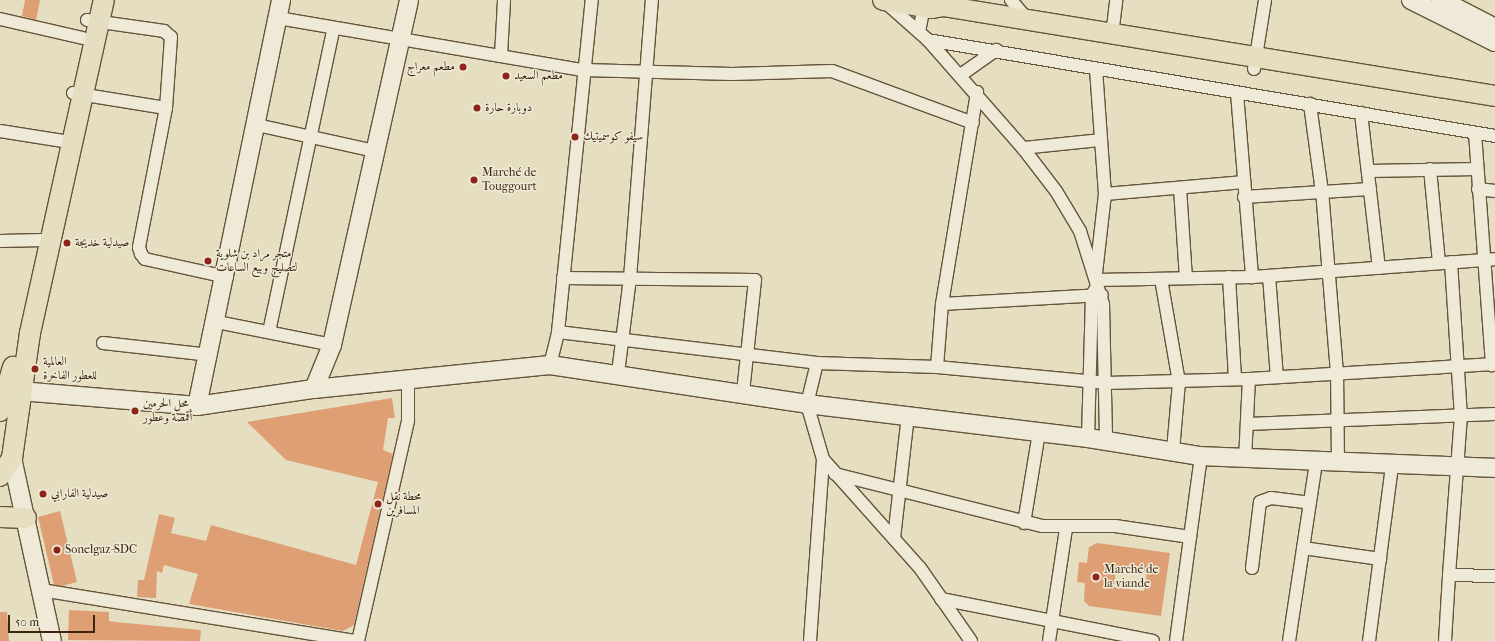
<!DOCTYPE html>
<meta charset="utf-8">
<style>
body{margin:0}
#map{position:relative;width:1495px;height:641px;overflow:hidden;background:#e6dec1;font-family:"IM FELL French Canon",Amiri,serif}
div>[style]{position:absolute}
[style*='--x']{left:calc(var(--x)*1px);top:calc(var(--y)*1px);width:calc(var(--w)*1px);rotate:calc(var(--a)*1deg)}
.building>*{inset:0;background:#df9f74}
.roads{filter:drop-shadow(1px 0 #66543c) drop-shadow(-1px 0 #66543c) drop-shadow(0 1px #66543c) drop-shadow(0 -1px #66543c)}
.street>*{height:12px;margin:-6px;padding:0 6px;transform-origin:6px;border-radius:6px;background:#efead7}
.secondary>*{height:18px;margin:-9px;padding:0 9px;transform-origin:9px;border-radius:9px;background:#efead7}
.primary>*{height:20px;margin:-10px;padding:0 10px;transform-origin:10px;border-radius:10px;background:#e6dec1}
.dots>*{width:11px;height:11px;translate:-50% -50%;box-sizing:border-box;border:2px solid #efead7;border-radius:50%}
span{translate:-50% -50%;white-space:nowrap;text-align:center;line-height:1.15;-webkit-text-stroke:3px #efead7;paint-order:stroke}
.poi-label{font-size:12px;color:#3c2610}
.right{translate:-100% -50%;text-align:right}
.left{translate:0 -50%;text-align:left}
.scale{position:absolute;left:8px;top:615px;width:87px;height:18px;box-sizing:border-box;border:2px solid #3c2610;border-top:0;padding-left:5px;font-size:12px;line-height:14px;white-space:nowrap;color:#3c2610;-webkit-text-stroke:3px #efead7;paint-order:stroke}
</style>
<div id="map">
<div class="building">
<i style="clip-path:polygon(25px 0,40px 0,36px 20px,22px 16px)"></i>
<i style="clip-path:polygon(392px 398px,395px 418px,388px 418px,383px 450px,393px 454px,354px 625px,343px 631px,189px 604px,198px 574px,164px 565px,162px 573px,157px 571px,156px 598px,137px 597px,138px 580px,144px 580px,159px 514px,175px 518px,171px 533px,206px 541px,211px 525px,356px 565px,378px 482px,286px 460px,247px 422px)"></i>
<i style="clip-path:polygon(60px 511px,77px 582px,62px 586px,54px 585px,38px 517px)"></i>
<i style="clip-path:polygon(evenodd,1097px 543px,1170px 553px,1161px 616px,1089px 606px,1084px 601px,1085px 583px,1077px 582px,1079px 562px,1087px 563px,1089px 547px,1097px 543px,1116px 568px,1147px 572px,1144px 591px,1114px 587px,1116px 568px)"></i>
<i style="clip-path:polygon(69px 610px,109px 612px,109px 621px,115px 622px,201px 630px,200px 641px,68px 640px)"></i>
<i style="clip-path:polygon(0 612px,7px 612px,9px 641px,0 641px)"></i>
</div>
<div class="roads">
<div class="street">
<i style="--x:1011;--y:0;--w:26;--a:50"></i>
<i style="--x:885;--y:2;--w:57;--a:41.5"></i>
<i style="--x:928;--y:40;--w:575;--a:9.61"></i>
<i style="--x:278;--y:18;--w:309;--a:9.7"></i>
<i style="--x:583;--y:70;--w:149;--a:1.5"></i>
<i style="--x:732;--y:74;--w:100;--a:-1.7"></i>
<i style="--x:832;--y:71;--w:150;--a:20.2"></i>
<i style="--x:0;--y:19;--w:85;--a:12.9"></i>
<i style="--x:87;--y:20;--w:78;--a:8.1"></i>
<i style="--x:164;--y:31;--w:9;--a:41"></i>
<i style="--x:171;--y:37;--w:71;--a:94"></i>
<i style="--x:919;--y:32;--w:25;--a:-79"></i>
<i style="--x:1112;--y:35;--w:35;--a:-83"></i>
<i style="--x:928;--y:40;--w:144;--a:48.7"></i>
<i style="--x:1023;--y:148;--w:54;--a:52.5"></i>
<i style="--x:1056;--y:191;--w:47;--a:59"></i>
<i style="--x:1080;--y:231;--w:77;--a:72.5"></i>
<i style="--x:1103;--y:304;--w:137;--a:88.7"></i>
<i style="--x:501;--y:56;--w:56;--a:-86.9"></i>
<i style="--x:1096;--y:69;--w:125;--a:85.9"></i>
<i style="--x:1105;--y:194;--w:80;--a:96.5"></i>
<i style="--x:1254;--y:69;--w:70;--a:-80.9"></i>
<i style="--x:962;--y:74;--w:42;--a:-35.2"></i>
<i style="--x:73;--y:93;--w:94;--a:9.2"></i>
<i style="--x:166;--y:108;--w:142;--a:101"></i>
<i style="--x:139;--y:247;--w:7;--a:74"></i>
<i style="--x:141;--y:254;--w:6;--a:51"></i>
<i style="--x:145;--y:259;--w:84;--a:12.4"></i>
<i style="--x:1237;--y:93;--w:185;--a:85.3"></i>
<i style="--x:1361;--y:113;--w:156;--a:83.4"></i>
<i style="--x:257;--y:125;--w:120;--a:12.5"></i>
<i style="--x:0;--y:131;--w:64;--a:9"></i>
<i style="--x:1475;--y:133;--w:233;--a:85.8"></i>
<i style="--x:1023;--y:148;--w:78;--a:-5.9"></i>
<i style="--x:1430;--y:169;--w:94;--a:84.5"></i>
<i style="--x:1369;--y:171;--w:108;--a:-1.1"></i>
<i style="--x:1180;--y:188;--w:90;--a:86.2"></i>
<i style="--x:1478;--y:189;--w:17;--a:7"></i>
<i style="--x:1105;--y:194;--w:140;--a:-4.9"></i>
<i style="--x:1244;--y:197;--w:78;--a:-3.7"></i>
<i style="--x:1322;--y:192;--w:89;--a:-97.8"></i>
<i style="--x:0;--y:241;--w:43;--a:-1.3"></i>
<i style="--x:1269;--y:276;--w:101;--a:85.5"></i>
<i style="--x:1229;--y:277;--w:102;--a:86.6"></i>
<i style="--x:563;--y:278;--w:192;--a:0.6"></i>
<i style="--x:755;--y:280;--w:113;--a:96.1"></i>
<i style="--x:1161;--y:279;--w:105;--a:80.1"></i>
<i style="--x:1179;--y:382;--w:69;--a:95"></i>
<i style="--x:1097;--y:280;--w:155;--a:-1.1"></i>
<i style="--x:1252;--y:277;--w:244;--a:-4.2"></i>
<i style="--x:942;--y:304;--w:160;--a:-3.2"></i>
<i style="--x:217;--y:322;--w:117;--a:11.3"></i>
<i style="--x:269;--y:332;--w:309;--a:-78"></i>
<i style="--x:558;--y:332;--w:261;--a:6.8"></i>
<i style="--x:103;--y:343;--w:108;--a:6.4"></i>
<i style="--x:550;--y:365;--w:34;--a:-76"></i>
<i style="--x:558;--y:332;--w:334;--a:-84.2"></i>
<i style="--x:937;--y:367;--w:63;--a:-85.5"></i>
<i style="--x:942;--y:304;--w:215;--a:-80.6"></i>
<i style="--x:618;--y:373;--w:96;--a:-82.8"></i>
<i style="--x:630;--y:278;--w:279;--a:-85.5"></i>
<i style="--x:1247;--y:424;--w:248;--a:-2.3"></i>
<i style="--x:1088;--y:438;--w:143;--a:-88.4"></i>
<i style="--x:1092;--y:295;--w:8;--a:-60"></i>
<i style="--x:1245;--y:460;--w:81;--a:-87.2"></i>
<i style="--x:1338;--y:464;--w:91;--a:-90.6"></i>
<i style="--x:1337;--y:373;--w:182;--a:-94.7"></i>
<i style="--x:1322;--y:192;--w:48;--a:-3.6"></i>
<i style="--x:835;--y:474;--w:213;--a:14.1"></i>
<i style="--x:1042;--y:526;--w:73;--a:0"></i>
<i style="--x:1115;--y:526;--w:76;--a:8.3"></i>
<i style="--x:1024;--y:523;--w:92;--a:-80.6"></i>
<i style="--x:894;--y:538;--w:123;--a:-83.5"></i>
<i style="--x:1303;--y:548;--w:78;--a:8.1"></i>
<i style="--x:1252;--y:568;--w:66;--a:-83.1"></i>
<i style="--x:1260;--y:502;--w:12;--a:-20"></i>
<i style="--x:1271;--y:498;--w:38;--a:7"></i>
<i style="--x:1449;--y:575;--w:158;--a:-85.7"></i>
<i style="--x:1461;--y:417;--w:155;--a:-93.7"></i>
<i style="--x:41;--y:590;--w:318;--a:9.2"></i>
<i style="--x:941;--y:599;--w:216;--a:11.2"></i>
<i style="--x:358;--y:641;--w:226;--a:-77.2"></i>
<i style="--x:408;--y:421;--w:44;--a:-90"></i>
<i style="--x:810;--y:641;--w:182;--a:-85.9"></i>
<i style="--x:971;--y:641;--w:89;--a:-124.9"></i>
<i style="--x:920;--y:568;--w:146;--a:-131.7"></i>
<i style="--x:823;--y:459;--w:57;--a:-106.2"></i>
<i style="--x:807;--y:404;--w:42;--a:-76.3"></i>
<i style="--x:817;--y:363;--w:120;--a:1.9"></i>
<i style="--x:937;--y:367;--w:171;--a:5.4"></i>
<i style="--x:1107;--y:383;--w:142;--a:-1.6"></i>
<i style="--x:1249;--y:379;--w:246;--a:-3.5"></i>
<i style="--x:1049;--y:641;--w:114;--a:-81.4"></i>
<i style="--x:1176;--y:641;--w:187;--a:-82.3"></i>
<i style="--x:1289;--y:641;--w:180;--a:-81.4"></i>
<i style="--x:1369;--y:641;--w:177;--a:-82.5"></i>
<i style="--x:1445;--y:641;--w:66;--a:-86.5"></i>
<i style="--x:1449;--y:575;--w:46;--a:1.2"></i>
</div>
<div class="secondary">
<i style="--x:1411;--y:0;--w:94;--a:26.6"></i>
<i style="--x:1441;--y:0;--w:61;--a:27.4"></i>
<i style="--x:314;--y:389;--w:237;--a:-5.8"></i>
<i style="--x:550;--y:365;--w:260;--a:8.6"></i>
<i style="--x:807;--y:404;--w:283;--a:6.9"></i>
<i style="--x:1088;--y:438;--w:114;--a:9.1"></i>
<i style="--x:1201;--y:456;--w:294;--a:2.3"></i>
<i style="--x:8;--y:390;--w:190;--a:4.8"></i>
<i style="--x:197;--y:406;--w:118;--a:-8.3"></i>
<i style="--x:314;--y:389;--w:48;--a:-67.8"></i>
<i style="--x:332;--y:345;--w:353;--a:-77.4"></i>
<i style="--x:197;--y:406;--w:415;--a:-78.3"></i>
<i style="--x:12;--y:458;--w:187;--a:77.7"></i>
</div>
<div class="primary">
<i style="--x:883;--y:0;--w:49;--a:9.5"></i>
<i style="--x:931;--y:8;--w:12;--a:-9"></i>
<i style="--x:943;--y:6;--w:559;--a:9.26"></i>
<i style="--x:0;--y:411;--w:46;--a:-73.5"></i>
<i style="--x:0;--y:476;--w:22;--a:-56"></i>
<i style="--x:12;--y:458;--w:126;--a:-81.8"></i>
<i style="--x:30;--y:333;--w:341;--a:-77.5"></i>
<i style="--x:0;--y:517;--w:26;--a:2"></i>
</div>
</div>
<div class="dots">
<i style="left:463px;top:67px;background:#8f2418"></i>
<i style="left:506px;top:76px;background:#8f2418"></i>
<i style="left:477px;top:108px;background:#8f2418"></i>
<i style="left:575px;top:137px;background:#8f2418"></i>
<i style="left:474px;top:180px;background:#8f2418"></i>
<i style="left:67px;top:243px;background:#8f2418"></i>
<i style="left:208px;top:261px;background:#8f2418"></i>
<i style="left:35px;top:369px;background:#8f2418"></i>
<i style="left:135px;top:411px;background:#8f2418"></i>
<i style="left:43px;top:494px;background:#8f2418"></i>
<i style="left:378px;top:504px;background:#8f2418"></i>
<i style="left:57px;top:550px;background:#8f2418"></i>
<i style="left:1096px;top:577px;background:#8f2418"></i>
</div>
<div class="poi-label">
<span class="right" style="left:455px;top:67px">مطعم معراج</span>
<span class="left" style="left:514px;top:76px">مطعم السعيد</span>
<span class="left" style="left:485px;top:108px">دوبارة حارة</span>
<span class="left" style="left:583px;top:137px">سيفو كوسميتيك</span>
<span class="left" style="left:482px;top:180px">Marché de<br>Touggourt</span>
<span class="left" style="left:75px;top:243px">صيدلية خديجة</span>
<span class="left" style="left:216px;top:261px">متجر مراد بن شلوية<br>لتصليح وبيع الساعات</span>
<span class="left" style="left:43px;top:369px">العالمية<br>للعطور الفاخرة</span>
<span class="left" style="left:143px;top:411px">محل الحرمين<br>أقمصة وعطور</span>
<span class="left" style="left:51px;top:494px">صيدلية الفارابي</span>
<span class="left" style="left:386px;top:504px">محطة نقل<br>المسافرين</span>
<span class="left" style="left:65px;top:550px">Sonelgaz-SDC</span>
<span class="left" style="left:1104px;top:577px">Marché de<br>la viande</span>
</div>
<div class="scale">50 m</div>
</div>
